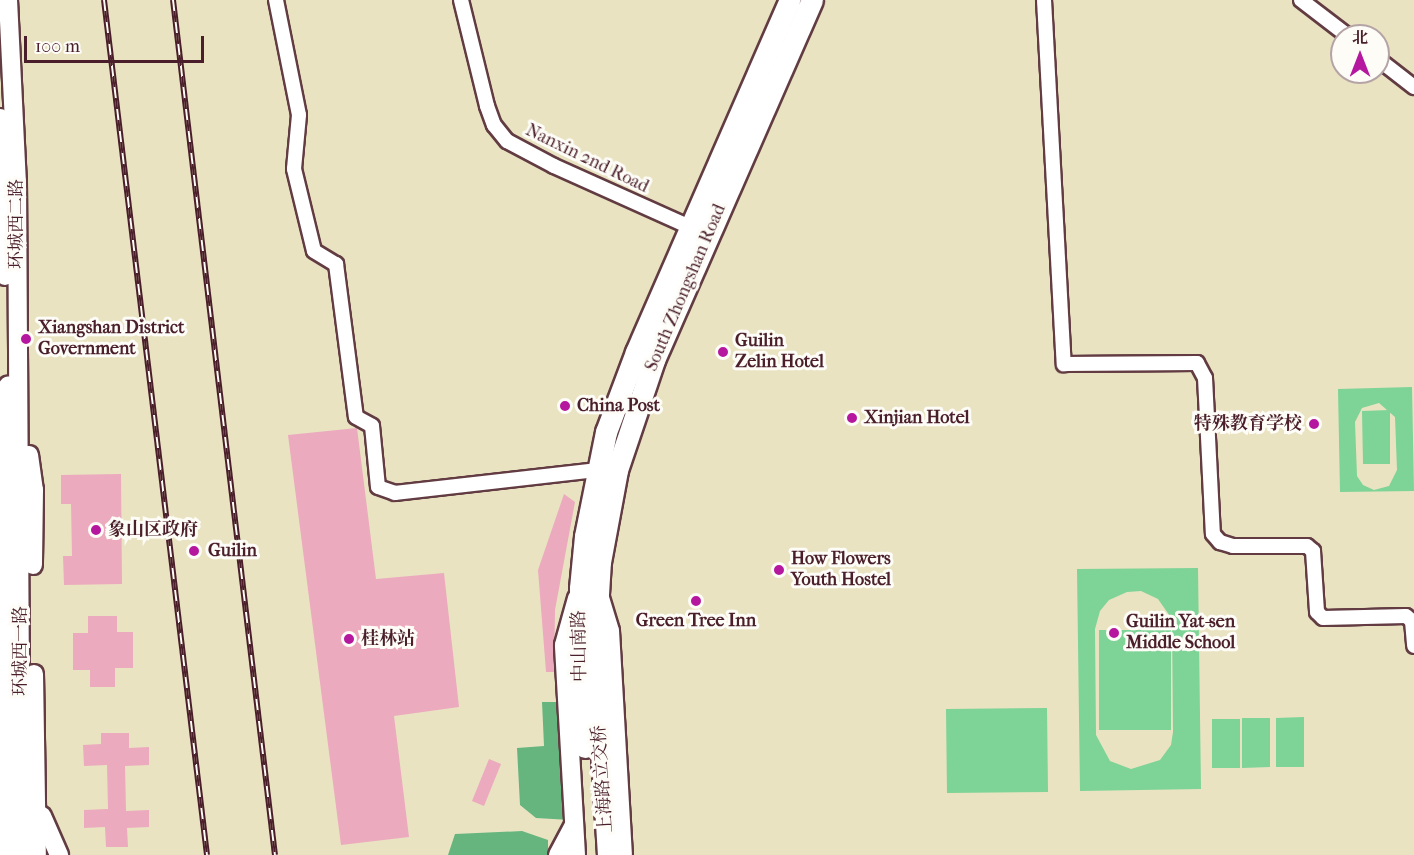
<!DOCTYPE html>
<meta charset="utf-8">
<style>
body{margin:0}
#map{position:relative;width:1414px;height:855px;overflow:hidden;background:#e9e3c2;font-family:"IM FELL French Canon","Noto Serif SC",serif}
div>[style]{position:absolute}
[style*='--x']{left:calc(var(--x)*1px);top:calc(var(--y)*1px);width:calc(var(--w)*1px);rotate:calc(var(--a)*1deg)}
.green>*{inset:0;background:#7ed396}
.forest>*{inset:0;background:#66b57f}
.building>*{inset:0;background:#ecaabe}
.roads{filter:drop-shadow(2px 0 #623c42) drop-shadow(-2px 0 #623c42) drop-shadow(0 2px #623c42) drop-shadow(0 -2px #623c42)}
.minor>*{height:14px;margin:-7px;padding:0 7px;transform-origin:7px;border-radius:7px;background:#fff}
.major>*{height:18px;margin:-9px;padding:0 9px;transform-origin:9px;border-radius:9px;background:#fff}
.highway>*{height:21px;margin:-10.5px;padding:0 10.5px;transform-origin:10.5px;border-radius:10.5px;background:#fff}
.rail>*{height:6px;margin-top:-3px;transform-origin:0;background:repeating-linear-gradient(90deg,#fdfcf7 0 11px,#4a1f2b 0 22px);box-sizing:border-box;border-block:2px solid #4a1f2b}
.dots>*{width:16px;height:16px;translate:-50% -50%;box-sizing:border-box;border:3px solid #fdfcf7;border-radius:50%}
span{translate:-50% -50%;white-space:nowrap;text-align:center;line-height:1.15;-webkit-text-stroke:6px #fdfcf7;paint-order:stroke}
.street-label{font-size:18px;color:#4a1f2b}
.poi-label{font-size:18px;color:#4a1f2b;font-weight:700}
.left{translate:0 -50%;text-align:left}
.right{translate:-100% -50%;text-align:right}
.north{position:absolute;left:1330px;top:24px;width:60px;height:60px;box-sizing:border-box;background:#fdfcf7;border:2px solid #b5a4a5;border-radius:50%;rotate:0deg;font-size:16px;font-weight:700;line-height:24px;text-align:center;color:#4a1f2b}
.north::after{content:'';display:block;margin:auto;width:21px;height:27px;background:#b5179e;clip-path:polygon(50% 0,100% 100%,50% 72%,0 100%)}
.scale{position:absolute;left:24px;top:36px;width:180px;height:27px;box-sizing:border-box;border:3px solid #4a1f2b;border-top:0;padding-left:8px;font-size:18px;line-height:21px;white-space:nowrap;color:#4a1f2b;-webkit-text-stroke:4px #fdfcf7;paint-order:stroke}
</style>
<div id="map">
<div class="green">
<i style="clip-path:polygon(evenodd,1412px 387px,1414px 491px,1340px 492px,1338px 389px,1412px 387px,1379px 403px,1395px 417px,1397px 470px,1389px 486px,1374px 490px,1363px 485px,1357px 476px,1355px 422px,1362px 408px,1379px 403px)"></i>
<i style="clip-path:polygon(1390px 410px,1390px 464px,1363px 464px,1362px 411px)"></i>
<i style="clip-path:polygon(evenodd,1198px 568px,1201px 789px,1080px 791px,1077px 569px,1198px 568px,1141px 591px,1158px 599px,1172px 619px,1173px 732px,1171px 745px,1160px 760px,1131px 769px,1110px 761px,1096px 735px,1095px 629px,1100px 611px,1109px 600px,1127px 592px,1141px 591px)"></i>
<i style="clip-path:polygon(1099px 630px,1171px 630px,1171px 730px,1099px 730px)"></i>
<i style="clip-path:polygon(1047px 708px,1048px 792px,947px 793px,946px 709px)"></i>
<i style="clip-path:polygon(1304px 717px,1304px 767px,1276px 767px,1276px 718px)"></i>
<i style="clip-path:polygon(1242px 718px,1270px 718px,1270px 767px,1242px 768px)"></i>
<i style="clip-path:polygon(1212px 719px,1240px 719px,1240px 768px,1212px 768px)"></i>
</div>
<div class="forest">
<i style="clip-path:polygon(542px 702px,562px 702px,570px 820px,536px 818px,520px 805px,517px 748px,544px 746px)"></i>
<i style="clip-path:polygon(522px 831px,548px 840px,548px 855px,448px 855px,455px 834px)"></i>
</div>
<div class="building">
<i style="clip-path:polygon(357px 428px,376px 579px,444px 573px,459px 707px,394px 716px,409px 837px,341px 845px,288px 435px)"></i>
<i style="clip-path:polygon(121px 474px,122px 584px,64px 585px,63px 556px,72px 556px,71px 504px,61px 504px,61px 475px)"></i>
<i style="clip-path:polygon(564px 494px,575px 502px,555px 610px,554px 672px,546px 672px,538px 570px)"></i>
<i style="clip-path:polygon(88px 616px,117px 616px,117px 632px,133px 632px,133px 668px,115px 668px,115px 687px,90px 687px,90px 670px,73px 670px,73px 633px,88px 633px)"></i>
<i style="clip-path:polygon(101px 733px,129px 733px,129px 748px,149px 747px,149px 765px,125px 766px,126px 811px,149px 810px,149px 827px,127px 828px,128px 847px,106px 847px,105px 827px,84px 828px,84px 810px,108px 809px,107px 765px,84px 766px,83px 745px,101px 744px)"></i>
<i style="clip-path:polygon(489px 759px,501px 764px,484px 806px,472px 801px)"></i>
</div>
<div class="roads">
<div class="minor">
<i style="--x:276;--y:0;--w:117;--a:78.7"></i>
<i style="--x:299;--y:115;--w:54;--a:95.3"></i>
<i style="--x:294;--y:169;--w:84;--a:76.3"></i>
<i style="--x:314;--y:251;--w:26;--a:31"></i>
<i style="--x:336;--y:264;--w:154;--a:82.6"></i>
<i style="--x:356;--y:417;--w:18;--a:29"></i>
<i style="--x:372;--y:426;--w:61;--a:84.4"></i>
<i style="--x:378;--y:487;--w:18;--a:19"></i>
<i style="--x:395;--y:493;--w:204;--a:-6.5"></i>
<i style="--x:461;--y:0;--w:109;--a:76.2"></i>
<i style="--x:487;--y:106;--w:20;--a:70"></i>
<i style="--x:494;--y:125;--w:21;--a:51"></i>
<i style="--x:507;--y:141;--w:53;--a:28"></i>
<i style="--x:554;--y:166;--w:149;--a:24.2"></i>
<i style="--x:1044;--y:0;--w:365;--a:86.9"></i>
<i style="--x:1064;--y:364;--w:133;--a:-0.4"></i>
<i style="--x:1197;--y:363;--w:17;--a:62"></i>
<i style="--x:1205;--y:378;--w:156;--a:87.1"></i>
<i style="--x:1213;--y:534;--w:11;--a:49"></i>
<i style="--x:1220;--y:542;--w:14;--a:17"></i>
<i style="--x:1233;--y:546;--w:74;--a:0"></i>
<i style="--x:1307;--y:546;--w:8;--a:40"></i>
<i style="--x:1313;--y:551;--w:61;--a:86.2"></i>
<i style="--x:1317;--y:612;--w:8;--a:45"></i>
<i style="--x:1323;--y:618;--w:83;--a:-1.4"></i>
<i style="--x:1406;--y:616;--w:8;--a:40"></i>
<i style="--x:1412;--y:621;--w:25;--a:85"></i>
<i style="--x:1301;--y:0;--w:59;--a:37.5"></i>
<i style="--x:1378;--y:59;--w:46;--a:37.9"></i>
</div>
<div class="major">
<i style="--x:8;--y:0;--w:181;--a:87.2"></i>
<i style="--x:17;--y:181;--w:674;--a:89.66"></i>
<i style="--x:0;--y:118;--w:158;--a:88.2"></i>
<i style="--x:0;--y:445;--w:60;--a:-82.3"></i>
<i style="--x:29;--y:455;--w:35;--a:82"></i>
<i style="--x:34;--y:490;--w:75;--a:90.8"></i>
<i style="--x:600;--y:598;--w:34;--a:73"></i>
<i style="--x:610;--y:631;--w:224;--a:86.7"></i>
<i style="--x:34;--y:674;--w:181;--a:89.1"></i>
<i style="--x:42;--y:816;--w:43;--a:66.4"></i>
<i style="--x:7;--y:855;--w:417;--a:-89.9"></i>
<i style="--x:558;--y:855;--w:32;--a:-62"></i>
<i style="--x:576;--y:855;--w:210;--a:-93.3"></i>
<i style="--x:564;--y:645;--w:49;--a:-74.5"></i>
</div>
<div class="highway">
<i style="--x:585;--y:747;--w:159;--a:-91.8"></i>
<i style="--x:580;--y:588;--w:52;--a:-84.5"></i>
<i style="--x:585;--y:536;--w:106;--a:-78.6"></i>
<i style="--x:606;--y:432;--w:85;--a:-69.4"></i>
<i style="--x:636;--y:352;--w:384;--a:-66.4"></i>
<i style="--x:608;--y:855;--w:212;--a:-93.5"></i>
<i style="--x:595;--y:643;--w:81;--a:-86.5"></i>
<i style="--x:600;--y:562;--w:94;--a:-79.5"></i>
<i style="--x:617;--y:470;--w:116;--a:-71.4"></i>
<i style="--x:654;--y:360;--w:393;--a:-66.3"></i>
</div>
</div>
<div class="rail">
<i style="--x:104;--y:0;--w:861;--a:83.13"></i>
<i style="--x:173;--y:0;--w:861;--a:83.2"></i>
</div>
<div class="dots">
<i style="left:26px;top:339px;background:#b5179e"></i>
<i style="left:723px;top:352px;background:#b5179e"></i>
<i style="left:565px;top:406px;background:#b5179e"></i>
<i style="left:852px;top:418px;background:#b5179e"></i>
<i style="left:1314px;top:424px;background:#b5179e"></i>
<i style="left:96px;top:530px;background:#b5179e"></i>
<i style="left:194px;top:551px;background:#b5179e"></i>
<i style="left:779px;top:570px;background:#b5179e"></i>
<i style="left:696px;top:601px;background:#b5179e"></i>
<i style="left:1114px;top:633px;background:#b5179e"></i>
<i style="left:349px;top:639px;background:#b5179e"></i>
</div>
<div class="street-label">
<span style="left:587px;top:159px;rotate:26deg">Nanxin 2nd Road</span>
<span style="left:17px;top:224px;rotate:-90deg">环城西二路</span>
<span style="left:686px;top:288px;rotate:-67deg">South Zhongshan Road</span>
<span style="left:580px;top:646px;rotate:-91deg">中山南路</span>
<span style="left:21px;top:651px;rotate:-90deg">环城西一路</span>
<span style="left:603px;top:779px;rotate:-94deg">上海路立交桥</span>
</div>
<div class="poi-label">
<span class="left" style="left:38px;top:339px">Xiangshan District<br>Government</span>
<span class="left" style="left:735px;top:352px">Guilin<br>Zelin Hotel</span>
<span class="left" style="left:577px;top:406px">China Post</span>
<span class="left" style="left:864px;top:418px">Xinjian Hotel</span>
<span class="right" style="left:1302px;top:424px">特殊教育学校</span>
<span class="left" style="left:108px;top:530px">象山区政府</span>
<span class="left" style="left:208px;top:551px">Guilin</span>
<span class="left" style="left:791px;top:570px">How Flowers<br>Youth Hostel</span>
<span style="left:696px;top:621px">Green Tree Inn</span>
<span class="left" style="left:1126px;top:633px">Guilin Yat-sen<br>Middle School</span>
<span class="left" style="left:361px;top:639px">桂林站</span>
</div>
<div class="north">北</div>
<div class="scale">100 m</div>
</div>
